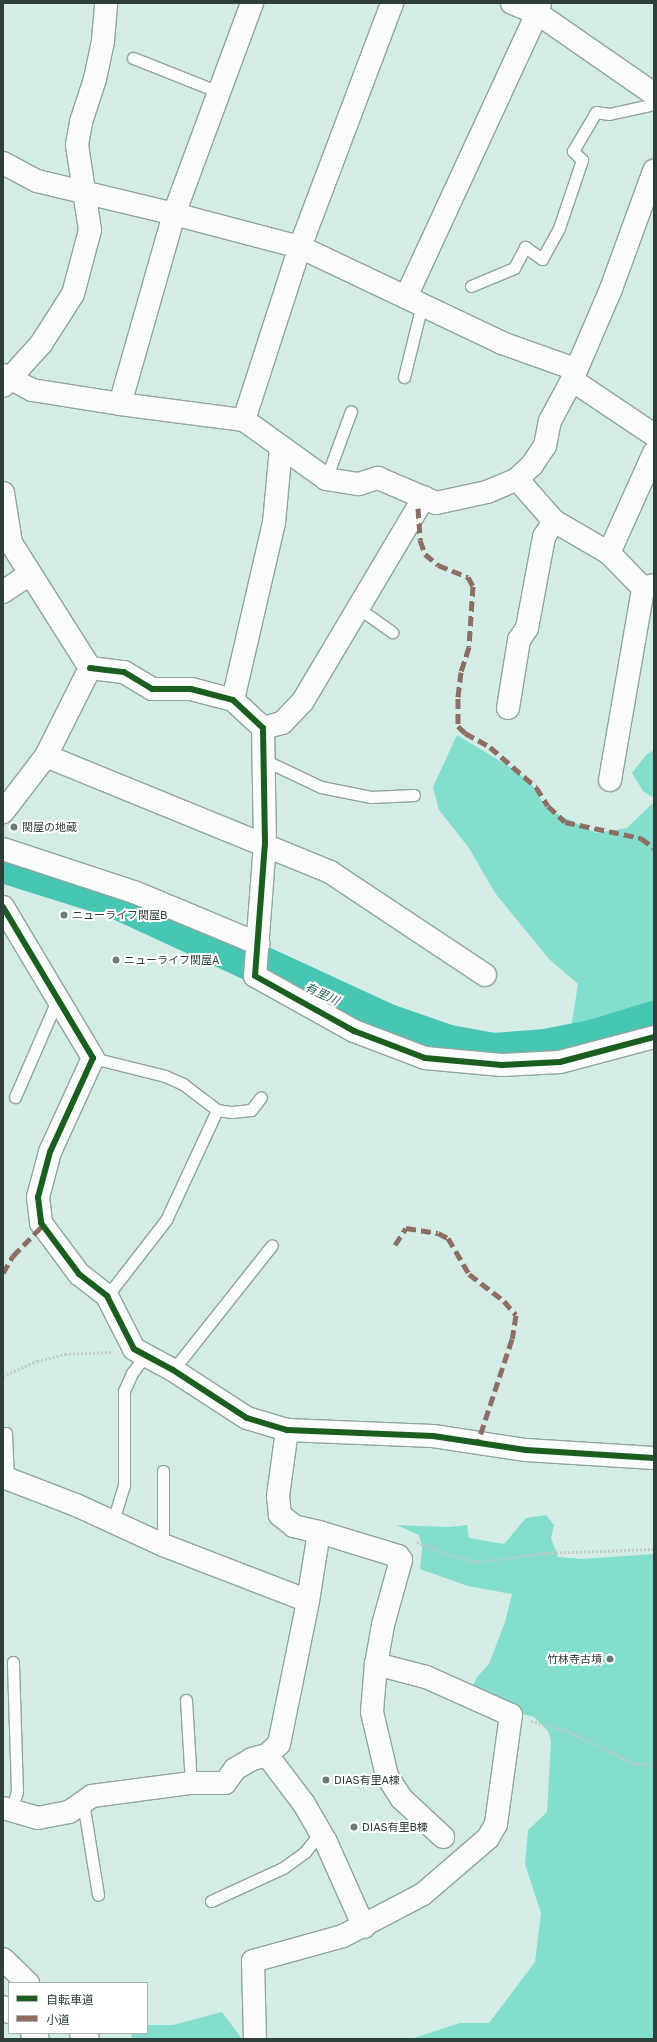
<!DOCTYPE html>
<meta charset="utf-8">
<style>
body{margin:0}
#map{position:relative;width:657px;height:2042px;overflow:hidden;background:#d4ece6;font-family:"Golos Text","Noto Sans JP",sans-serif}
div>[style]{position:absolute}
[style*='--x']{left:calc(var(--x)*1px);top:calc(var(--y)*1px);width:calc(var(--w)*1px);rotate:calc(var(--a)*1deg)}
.forest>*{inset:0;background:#84dece}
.river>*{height:40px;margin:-20px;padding:0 20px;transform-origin:20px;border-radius:20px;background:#47c6b4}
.path>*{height:2.5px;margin-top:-1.25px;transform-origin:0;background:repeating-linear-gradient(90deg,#c2cbc9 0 2px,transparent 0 4px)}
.roads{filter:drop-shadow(1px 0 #92a4a0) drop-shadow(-1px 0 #92a4a0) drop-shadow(0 1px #92a4a0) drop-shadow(0 -1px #92a4a0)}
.service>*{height:11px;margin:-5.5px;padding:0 5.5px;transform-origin:5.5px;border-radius:5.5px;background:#f9fcfb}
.minor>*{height:22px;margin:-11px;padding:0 11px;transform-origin:11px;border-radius:11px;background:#f9fcfb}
.tertiary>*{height:22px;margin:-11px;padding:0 11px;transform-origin:11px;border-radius:11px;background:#f9fcfb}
.motorway>*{height:22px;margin:-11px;padding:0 11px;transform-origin:11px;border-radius:11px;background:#f9fcfb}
.quiet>*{height:5px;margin-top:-2.5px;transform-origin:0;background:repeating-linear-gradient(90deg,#8d6e63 0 10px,transparent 0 15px)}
.cycleway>*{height:6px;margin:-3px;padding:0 3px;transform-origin:3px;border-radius:3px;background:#1b5e20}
.dots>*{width:11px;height:11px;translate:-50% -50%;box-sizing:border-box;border:2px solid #fff;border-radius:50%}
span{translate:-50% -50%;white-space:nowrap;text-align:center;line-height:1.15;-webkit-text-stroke:4px #fff;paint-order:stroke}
.poi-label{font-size:11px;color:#2e3f3b}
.left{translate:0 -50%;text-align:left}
.right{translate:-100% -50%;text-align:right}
.water-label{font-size:12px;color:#2a6257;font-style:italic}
.frame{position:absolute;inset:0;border:4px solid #2e3f3b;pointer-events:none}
.legend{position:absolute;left:8px;top:1982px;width:140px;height:52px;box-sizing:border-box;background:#fff;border:1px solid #abb2b1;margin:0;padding:5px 7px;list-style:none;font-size:12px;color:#2e3f3b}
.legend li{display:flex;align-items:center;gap:8px;height:20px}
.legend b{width:20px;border:1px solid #abb2b1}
</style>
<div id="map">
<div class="forest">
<i style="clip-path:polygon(457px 735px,510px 767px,531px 783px,547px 809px,596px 833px,627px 828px,654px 802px,654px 1010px,577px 1035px,571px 1028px,578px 984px,549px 959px,495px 893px,469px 848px,439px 810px,433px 787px)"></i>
<i style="clip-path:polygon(654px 750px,654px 798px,643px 791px,632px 773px,646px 755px)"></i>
<i style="clip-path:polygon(546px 1515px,554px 1525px,551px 1538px,558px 1557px,582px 1559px,654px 1554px,654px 2039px,411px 2039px,460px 2023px,489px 2023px,535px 1962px,541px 1913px,525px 1864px,528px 1830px,547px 1812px,551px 1741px,548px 1731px,534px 1717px,522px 1714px,472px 1689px,477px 1677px,489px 1664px,505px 1622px,512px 1594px,468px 1586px,420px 1569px,422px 1548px,419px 1535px,396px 1525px,450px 1527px,467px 1525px,469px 1538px,504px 1544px,526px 1518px)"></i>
<i style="clip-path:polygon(222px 2012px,242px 2039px,132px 2039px,131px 2033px,147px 2033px,147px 2025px,173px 2025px)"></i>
</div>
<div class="river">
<i style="--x:3;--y:863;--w:117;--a:17.4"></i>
<i style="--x:115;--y:898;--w:298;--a:24.8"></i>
<i style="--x:385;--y:1023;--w:68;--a:19"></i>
<i style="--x:449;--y:1045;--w:45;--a:10.3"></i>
<i style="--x:493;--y:1053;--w:53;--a:-4.3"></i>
<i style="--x:546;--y:1049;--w:47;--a:-11.1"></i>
<i style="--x:592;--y:1040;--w:65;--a:-17"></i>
</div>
<div class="path">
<i style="--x:3;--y:1376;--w:37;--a:-24"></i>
<i style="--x:37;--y:1361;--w:29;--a:-14"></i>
<i style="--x:65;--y:1354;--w:47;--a:-2.4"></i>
<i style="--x:417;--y:1542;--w:35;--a:22"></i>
<i style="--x:450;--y:1555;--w:29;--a:14"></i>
<i style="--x:478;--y:1562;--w:67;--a:-7.8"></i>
<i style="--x:544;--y:1553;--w:110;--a:-2.1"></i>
<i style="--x:531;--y:1721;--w:35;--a:15"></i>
<i style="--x:565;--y:1730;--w:76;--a:25.9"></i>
<i style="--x:633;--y:1763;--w:21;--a:8"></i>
</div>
<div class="roads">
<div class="service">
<i style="--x:133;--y:58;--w:92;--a:21.6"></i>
<i style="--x:471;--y:286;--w:47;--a:-22.7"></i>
<i style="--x:514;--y:268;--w:24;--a:-62"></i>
<i style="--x:525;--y:247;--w:21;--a:35"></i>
<i style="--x:542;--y:259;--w:35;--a:-61"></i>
<i style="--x:559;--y:228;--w:72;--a:-71.3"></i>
<i style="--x:582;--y:160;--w:13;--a:-135"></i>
<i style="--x:573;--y:151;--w:45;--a:-59.5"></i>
<i style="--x:596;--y:112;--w:13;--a:9"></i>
<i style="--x:609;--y:114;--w:46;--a:-12.5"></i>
<i style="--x:404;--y:377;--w:75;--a:-76.1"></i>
<i style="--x:326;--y:479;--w:72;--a:-69.8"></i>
<i style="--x:358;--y:608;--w:42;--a:35.2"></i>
<i style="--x:264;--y:760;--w:63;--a:25.3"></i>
<i style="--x:321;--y:787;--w:51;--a:11.3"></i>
<i style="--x:371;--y:797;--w:43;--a:-2.7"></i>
<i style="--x:93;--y:1058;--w:74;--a:14"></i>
<i style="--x:165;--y:1076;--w:20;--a:24"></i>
<i style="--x:183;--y:1084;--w:43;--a:37.4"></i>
<i style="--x:217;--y:1110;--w:15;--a:8"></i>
<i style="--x:232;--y:1112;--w:19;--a:-6"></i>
<i style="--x:251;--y:1110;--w:16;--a:-52"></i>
<i style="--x:15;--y:1097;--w:108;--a:-66.5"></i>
<i style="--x:107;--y:1296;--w:96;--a:-52.2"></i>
<i style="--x:166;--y:1220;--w:121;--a:-65.1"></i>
<i style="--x:173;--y:1370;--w:159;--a:-51.6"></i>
<i style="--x:6;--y:1433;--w:47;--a:87.6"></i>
<i style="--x:163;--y:1471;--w:74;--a:90"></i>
<i style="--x:113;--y:1521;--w:38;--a:-73"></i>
<i style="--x:124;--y:1485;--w:94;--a:-90"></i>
<i style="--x:124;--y:1391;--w:20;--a:-66"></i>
<i style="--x:132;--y:1373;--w:20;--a:-53"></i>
<i style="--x:186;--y:1700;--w:83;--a:86.6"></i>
<i style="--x:83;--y:1802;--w:94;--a:80.8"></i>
<i style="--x:11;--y:1810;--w:19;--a:-72"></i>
<i style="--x:17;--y:1792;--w:130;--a:-91.8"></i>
<i style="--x:211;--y:1901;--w:79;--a:-24.6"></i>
<i style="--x:283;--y:1868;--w:27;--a:-36"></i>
<i style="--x:305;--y:1852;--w:24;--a:-52"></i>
</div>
<div class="minor">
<i style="--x:512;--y:3;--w:27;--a:22"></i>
<i style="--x:3;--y:163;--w:38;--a:28"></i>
<i style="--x:37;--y:181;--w:141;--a:13.5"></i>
<i style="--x:174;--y:214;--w:130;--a:14.7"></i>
<i style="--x:300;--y:247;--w:224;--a:25.4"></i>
<i style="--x:502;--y:343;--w:77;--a:19.6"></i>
<i style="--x:406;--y:297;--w:313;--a:-65.2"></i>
<i style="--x:537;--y:13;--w:10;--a:-73"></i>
<i style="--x:3;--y:375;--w:33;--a:27"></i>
<i style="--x:32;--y:390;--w:89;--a:9"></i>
<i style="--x:120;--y:404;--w:198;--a:-74.1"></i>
<i style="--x:174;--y:214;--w:225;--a:-69.7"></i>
<i style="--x:572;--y:380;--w:99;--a:33.9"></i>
<i style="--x:3;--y:386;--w:57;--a:-47.9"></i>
<i style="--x:41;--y:344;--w:59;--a:-57.4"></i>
<i style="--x:73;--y:294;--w:66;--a:-75.1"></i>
<i style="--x:90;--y:230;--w:86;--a:-98.7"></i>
<i style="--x:77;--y:145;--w:23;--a:-80"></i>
<i style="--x:81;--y:122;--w:45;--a:-72"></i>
<i style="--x:95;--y:79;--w:40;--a:-78"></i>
<i style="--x:103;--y:40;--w:37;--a:-85"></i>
<i style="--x:120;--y:404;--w:125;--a:7.4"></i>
<i style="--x:244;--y:420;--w:101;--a:35.7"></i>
<i style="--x:326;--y:479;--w:33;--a:9"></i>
<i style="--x:359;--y:484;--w:20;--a:-18"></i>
<i style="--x:378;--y:478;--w:63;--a:23.3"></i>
<i style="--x:436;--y:503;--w:52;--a:-12.2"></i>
<i style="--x:487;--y:492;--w:33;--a:-23"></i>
<i style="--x:517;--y:479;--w:21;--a:-43"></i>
<i style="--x:532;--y:465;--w:23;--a:-56"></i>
<i style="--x:545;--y:446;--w:25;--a:-79"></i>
<i style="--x:550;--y:421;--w:47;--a:-61.8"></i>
<i style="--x:572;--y:380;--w:99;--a:-66.8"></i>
<i style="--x:611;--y:289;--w:126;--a:-70"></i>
<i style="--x:244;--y:420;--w:182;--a:-72.1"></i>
<i style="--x:300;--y:247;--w:261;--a:-69.3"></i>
<i style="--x:517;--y:479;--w:56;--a:48.6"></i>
<i style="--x:554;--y:521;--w:64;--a:30.2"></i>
<i style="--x:609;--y:553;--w:49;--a:45.8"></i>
<i style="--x:643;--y:588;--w:11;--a:-15"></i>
<i style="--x:3;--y:493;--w:51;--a:80.9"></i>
<i style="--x:11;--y:543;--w:148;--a:57.7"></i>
<i style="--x:90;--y:668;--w:98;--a:116.6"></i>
<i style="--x:46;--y:756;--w:71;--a:127.5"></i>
<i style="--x:609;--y:553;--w:110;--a:-65.8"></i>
<i style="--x:3;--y:592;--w:32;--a:-34"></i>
<i style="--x:90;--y:668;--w:34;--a:7"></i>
<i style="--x:124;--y:672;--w:33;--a:31"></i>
<i style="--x:152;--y:689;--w:39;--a:0"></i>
<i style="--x:191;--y:689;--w:43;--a:14.7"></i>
<i style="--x:233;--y:700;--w:41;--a:43"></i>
<i style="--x:263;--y:728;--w:115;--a:89"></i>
<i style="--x:265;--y:843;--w:133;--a:94.3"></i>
<i style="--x:255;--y:976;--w:113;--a:29.1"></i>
<i style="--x:354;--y:1031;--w:76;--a:20.8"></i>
<i style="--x:425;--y:1058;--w:77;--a:5.2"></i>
<i style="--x:502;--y:1065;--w:58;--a:-3"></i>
<i style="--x:560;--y:1062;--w:97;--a:-14.9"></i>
<i style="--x:233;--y:700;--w:182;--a:-77"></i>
<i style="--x:274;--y:523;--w:76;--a:-84.7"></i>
<i style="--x:508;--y:708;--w:69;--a:-80.8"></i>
<i style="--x:519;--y:640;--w:14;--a:-56"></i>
<i style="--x:527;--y:628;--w:93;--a:-79.4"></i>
<i style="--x:544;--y:537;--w:19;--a:-58"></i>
<i style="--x:263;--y:728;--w:20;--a:-15"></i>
<i style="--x:282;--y:723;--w:30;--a:-46"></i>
<i style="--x:303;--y:701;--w:237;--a:-59.3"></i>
<i style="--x:46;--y:756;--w:307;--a:22.2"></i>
<i style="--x:330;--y:872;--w:186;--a:33.6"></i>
<i style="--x:610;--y:780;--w:195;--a:-80.2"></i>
<i style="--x:3;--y:849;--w:138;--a:18.2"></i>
<i style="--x:134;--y:892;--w:135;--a:22.6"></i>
<i style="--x:3;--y:907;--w:176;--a:59.2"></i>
<i style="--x:93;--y:1058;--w:103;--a:114.6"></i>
<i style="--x:50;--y:1152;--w:47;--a:104.9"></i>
<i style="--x:38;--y:1197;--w:26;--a:83"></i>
<i style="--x:41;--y:1223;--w:64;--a:53.3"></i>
<i style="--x:79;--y:1274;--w:36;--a:38"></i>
<i style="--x:107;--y:1296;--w:59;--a:63"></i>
<i style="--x:134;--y:1349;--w:44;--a:28.3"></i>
<i style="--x:173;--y:1370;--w:88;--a:33"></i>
<i style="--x:247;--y:1418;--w:42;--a:16.7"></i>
<i style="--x:287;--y:1430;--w:146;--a:2.4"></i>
<i style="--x:433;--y:1436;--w:94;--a:8.6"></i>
<i style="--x:526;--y:1450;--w:128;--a:3.6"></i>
<i style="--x:3;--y:1477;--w:78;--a:21"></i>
<i style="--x:76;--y:1505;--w:96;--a:24.7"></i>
<i style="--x:163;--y:1545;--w:155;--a:21.1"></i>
<i style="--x:319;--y:1532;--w:83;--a:16.9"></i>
<i style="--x:398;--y:1556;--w:5;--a:53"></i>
<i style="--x:401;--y:1560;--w:67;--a:105.5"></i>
<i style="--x:383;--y:1625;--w:40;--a:100"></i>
<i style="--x:376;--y:1664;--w:48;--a:94.8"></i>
<i style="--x:372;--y:1712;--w:66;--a:76.8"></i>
<i style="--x:387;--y:1776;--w:27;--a:57"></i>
<i style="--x:402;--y:1799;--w:56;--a:42.8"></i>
<i style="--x:267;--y:1755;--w:61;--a:52.9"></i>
<i style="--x:304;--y:1804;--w:44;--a:59.9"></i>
<i style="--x:326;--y:1842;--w:93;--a:65.9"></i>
<i style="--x:3;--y:1808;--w:36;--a:16"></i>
<i style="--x:38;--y:1818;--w:32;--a:-11"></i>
<i style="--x:69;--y:1812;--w:28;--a:-35"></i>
<i style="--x:92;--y:1796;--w:100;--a:-7.5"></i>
<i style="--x:191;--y:1783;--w:34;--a:0"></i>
<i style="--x:225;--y:1783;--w:17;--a:-54"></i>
<i style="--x:235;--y:1769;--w:20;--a:-30"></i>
<i style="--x:252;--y:1759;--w:16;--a:-15"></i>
<i style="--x:267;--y:1755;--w:16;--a:-43"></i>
<i style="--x:279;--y:1744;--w:146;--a:-78.5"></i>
<i style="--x:308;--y:1601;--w:70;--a:-80.9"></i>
<i style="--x:319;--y:1532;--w:26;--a:-167"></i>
<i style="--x:294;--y:1526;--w:18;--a:-142"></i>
<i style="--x:280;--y:1515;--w:19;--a:-96"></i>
<i style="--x:278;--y:1496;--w:67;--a:-82.2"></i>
<i style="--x:255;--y:2039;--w:78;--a:-91.5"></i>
<i style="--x:253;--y:1961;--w:93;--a:-15.5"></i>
<i style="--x:343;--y:1936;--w:90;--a:-27.7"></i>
<i style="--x:423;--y:1894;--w:86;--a:-40.7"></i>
<i style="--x:488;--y:1838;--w:16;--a:-60"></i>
<i style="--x:496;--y:1824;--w:110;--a:-82.2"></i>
<i style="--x:511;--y:1715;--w:93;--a:-155.9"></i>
<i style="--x:426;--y:1677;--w:52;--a:-165.4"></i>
</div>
<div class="tertiary">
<i style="--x:537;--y:13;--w:142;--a:34.7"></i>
</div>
<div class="motorway">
<i style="--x:3;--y:1959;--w:35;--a:44"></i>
<i style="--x:3;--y:2007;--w:8;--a:40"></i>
<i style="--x:32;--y:2033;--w:8;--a:45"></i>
<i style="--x:81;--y:2033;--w:9;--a:41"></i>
</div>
</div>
<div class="quiet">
<i style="--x:418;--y:508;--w:32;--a:86"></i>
<i style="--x:420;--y:540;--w:15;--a:70"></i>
<i style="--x:425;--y:554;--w:17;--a:40"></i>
<i style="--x:438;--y:565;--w:32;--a:22"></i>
<i style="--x:468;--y:577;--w:10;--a:61"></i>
<i style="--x:473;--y:586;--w:61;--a:93.8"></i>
<i style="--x:469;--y:647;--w:26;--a:108"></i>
<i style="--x:461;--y:672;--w:26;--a:97"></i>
<i style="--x:458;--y:698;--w:28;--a:90"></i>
<i style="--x:458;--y:726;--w:10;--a:45"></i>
<i style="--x:465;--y:733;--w:29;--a:29"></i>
<i style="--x:490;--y:747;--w:61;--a:41"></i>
<i style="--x:536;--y:787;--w:22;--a:58"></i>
<i style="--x:548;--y:806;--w:23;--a:43"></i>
<i style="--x:565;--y:822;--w:78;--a:11.9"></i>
<i style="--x:641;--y:838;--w:16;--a:38"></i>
<i style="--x:395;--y:1245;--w:20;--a:-57"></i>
<i style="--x:406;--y:1228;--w:32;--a:9"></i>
<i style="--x:438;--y:1233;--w:11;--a:27"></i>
<i style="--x:448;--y:1238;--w:42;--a:59.7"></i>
<i style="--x:469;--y:1274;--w:44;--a:37.6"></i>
<i style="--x:504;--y:1301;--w:18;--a:49"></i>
<i style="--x:516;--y:1315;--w:24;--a:99"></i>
<i style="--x:512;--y:1339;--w:108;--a:108.3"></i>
<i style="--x:3;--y:1273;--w:20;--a:-60"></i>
<i style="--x:13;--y:1256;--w:43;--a:-45.9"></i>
</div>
<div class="cycleway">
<i style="--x:90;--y:668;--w:34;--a:7"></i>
<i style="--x:124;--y:672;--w:33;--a:31"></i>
<i style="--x:152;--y:689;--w:39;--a:0"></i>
<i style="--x:191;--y:689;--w:43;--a:14.7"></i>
<i style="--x:233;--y:700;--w:41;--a:43"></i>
<i style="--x:263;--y:728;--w:115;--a:89"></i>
<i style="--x:265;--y:843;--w:133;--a:94.3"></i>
<i style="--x:255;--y:976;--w:113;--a:29.1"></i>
<i style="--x:354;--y:1031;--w:76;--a:20.8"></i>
<i style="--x:425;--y:1058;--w:77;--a:5.2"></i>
<i style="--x:502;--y:1065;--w:58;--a:-3"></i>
<i style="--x:560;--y:1062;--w:97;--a:-14.9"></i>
<i style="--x:3;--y:907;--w:176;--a:59.2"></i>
<i style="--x:93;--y:1058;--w:103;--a:114.6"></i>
<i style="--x:50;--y:1152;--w:47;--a:104.9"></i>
<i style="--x:38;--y:1197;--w:26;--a:83"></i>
<i style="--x:41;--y:1223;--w:64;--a:53.3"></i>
<i style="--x:79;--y:1274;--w:36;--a:38"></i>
<i style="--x:107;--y:1296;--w:59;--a:63"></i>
<i style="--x:134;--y:1349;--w:44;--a:28.3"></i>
<i style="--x:173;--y:1370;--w:88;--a:33"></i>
<i style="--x:247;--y:1418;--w:42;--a:16.7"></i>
<i style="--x:287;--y:1430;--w:146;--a:2.4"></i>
<i style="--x:433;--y:1436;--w:94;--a:8.6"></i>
<i style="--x:526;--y:1450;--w:128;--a:3.6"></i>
</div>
<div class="dots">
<i style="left:14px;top:827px;background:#687c77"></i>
<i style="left:64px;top:915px;background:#687c77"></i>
<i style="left:116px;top:960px;background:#687c77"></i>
<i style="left:610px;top:1659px;background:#687c77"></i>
<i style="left:326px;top:1780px;background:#687c77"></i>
<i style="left:354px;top:1827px;background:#687c77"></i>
</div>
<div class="poi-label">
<span class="left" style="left:22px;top:827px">関屋の地蔵</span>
<span class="left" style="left:72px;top:915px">ニューライフ関屋B</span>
<span class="left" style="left:124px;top:960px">ニューライフ関屋A</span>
<span class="right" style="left:602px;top:1659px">竹林寺古墳</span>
<span class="left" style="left:334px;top:1780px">DIAS有里A棟</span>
<span class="left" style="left:362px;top:1827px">DIAS有里B棟</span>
</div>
<div class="water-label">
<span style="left:322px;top:994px;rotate:25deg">有里川</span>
</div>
<div class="frame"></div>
<ul class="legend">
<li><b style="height:5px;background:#1b5e20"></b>自転車道</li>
<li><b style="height:5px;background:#8d6e63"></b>小道</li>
</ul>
</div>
